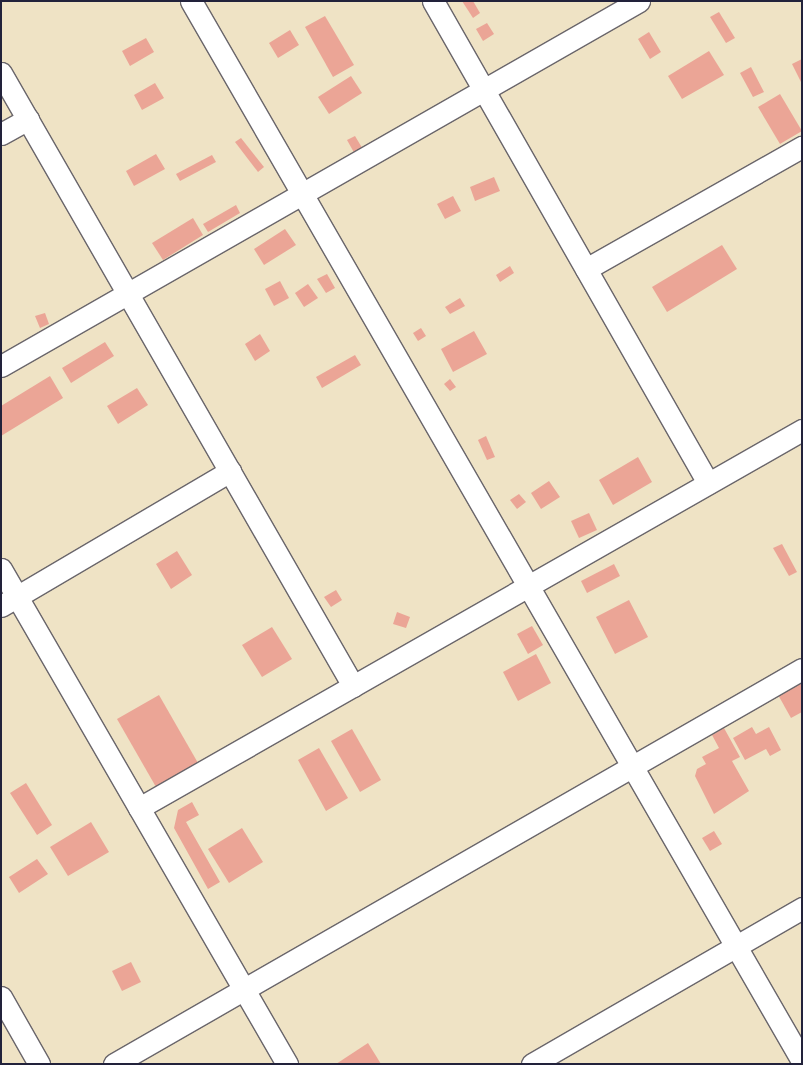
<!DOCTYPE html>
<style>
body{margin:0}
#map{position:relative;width:803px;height:1065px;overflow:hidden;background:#efe3c5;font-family:"IM FELL Double Pica",serif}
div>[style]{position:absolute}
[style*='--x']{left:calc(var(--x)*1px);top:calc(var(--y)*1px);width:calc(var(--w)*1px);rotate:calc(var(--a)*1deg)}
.building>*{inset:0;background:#eba596}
.roads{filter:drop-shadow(1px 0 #6a666b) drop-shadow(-1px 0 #6a666b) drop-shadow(0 1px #6a666b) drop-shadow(0 -1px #6a666b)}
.street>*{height:21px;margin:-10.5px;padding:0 10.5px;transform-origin:10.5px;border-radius:10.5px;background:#fff}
span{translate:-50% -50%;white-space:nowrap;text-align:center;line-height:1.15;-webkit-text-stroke:4px #fff;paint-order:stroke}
.frame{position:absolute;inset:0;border:2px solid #22223b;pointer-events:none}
</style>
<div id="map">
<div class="building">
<i style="clip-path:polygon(462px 1px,473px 1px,480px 13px,473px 18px)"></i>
<i style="clip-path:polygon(719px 12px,735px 38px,726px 43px,710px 17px)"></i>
<i style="clip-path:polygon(325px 16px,354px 65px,333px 77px,305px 27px)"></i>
<i style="clip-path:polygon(487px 23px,494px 34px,483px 41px,476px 29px)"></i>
<i style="clip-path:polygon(290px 30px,299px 45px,278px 58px,269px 43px)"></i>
<i style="clip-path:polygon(649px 32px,661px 52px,650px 59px,638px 39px)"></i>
<i style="clip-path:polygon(146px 38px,154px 52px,130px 66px,122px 51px)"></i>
<i style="clip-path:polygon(709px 51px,724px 75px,682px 99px,668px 76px)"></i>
<i style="clip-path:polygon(802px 59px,802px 84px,792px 64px)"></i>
<i style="clip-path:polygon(751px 67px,764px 92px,753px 97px,740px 73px)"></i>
<i style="clip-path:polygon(351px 76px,362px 93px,329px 114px,318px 97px)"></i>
<i style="clip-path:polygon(155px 83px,164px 98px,142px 110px,134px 95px)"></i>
<i style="clip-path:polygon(780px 94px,802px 131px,780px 144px,758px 107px)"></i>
<i style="clip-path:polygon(355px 136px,364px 151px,356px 156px,347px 140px)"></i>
<i style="clip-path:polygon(241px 138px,264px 167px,258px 172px,235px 142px)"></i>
<i style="clip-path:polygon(156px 154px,165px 169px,134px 186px,126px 171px)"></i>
<i style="clip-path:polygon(212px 155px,216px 162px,180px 181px,176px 174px)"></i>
<i style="clip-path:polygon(494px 177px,500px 191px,475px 201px,470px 187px)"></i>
<i style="clip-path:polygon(453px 196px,461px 211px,445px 219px,437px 204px)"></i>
<i style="clip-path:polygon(236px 205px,240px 213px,208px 232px,203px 224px)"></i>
<i style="clip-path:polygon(193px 218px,203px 235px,163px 260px,152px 243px)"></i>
<i style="clip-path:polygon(285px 229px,296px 245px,264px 265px,254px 249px)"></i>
<i style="clip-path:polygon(722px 245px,737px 269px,667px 312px,652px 287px)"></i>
<i style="clip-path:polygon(510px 266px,514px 273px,500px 282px,496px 275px)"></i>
<i style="clip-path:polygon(327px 274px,335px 288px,326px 293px,317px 279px)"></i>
<i style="clip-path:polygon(280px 281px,289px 298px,274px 306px,265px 289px)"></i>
<i style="clip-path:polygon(308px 284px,318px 298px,304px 307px,295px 293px)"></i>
<i style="clip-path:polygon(460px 298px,465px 306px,450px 314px,445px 307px)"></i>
<i style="clip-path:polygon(45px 313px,49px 324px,40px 328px,35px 316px)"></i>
<i style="clip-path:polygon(421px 328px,426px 336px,418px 341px,413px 333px)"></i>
<i style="clip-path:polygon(474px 331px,487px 354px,453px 372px,441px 349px)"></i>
<i style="clip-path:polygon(260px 334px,270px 351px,255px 361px,245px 344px)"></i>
<i style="clip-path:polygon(105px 342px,114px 356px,71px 383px,62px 368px)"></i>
<i style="clip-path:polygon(355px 355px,361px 365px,322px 388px,316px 377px)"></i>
<i style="clip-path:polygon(50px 376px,63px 398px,1px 436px,1px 406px)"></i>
<i style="clip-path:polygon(450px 379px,456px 387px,450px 391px,444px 384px)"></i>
<i style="clip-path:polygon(137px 388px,148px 405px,118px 424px,107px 406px)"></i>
<i style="clip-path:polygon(486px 436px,495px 457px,487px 460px,478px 440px)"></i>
<i style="clip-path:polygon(638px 457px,652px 482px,613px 505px,599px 480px)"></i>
<i style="clip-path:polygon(549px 481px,560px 497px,541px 509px,531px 493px)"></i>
<i style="clip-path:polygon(519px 494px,526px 502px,517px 509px,510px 500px)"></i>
<i style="clip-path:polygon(589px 513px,597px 530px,579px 538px,571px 521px)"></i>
<i style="clip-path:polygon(782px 544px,797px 572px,789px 576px,773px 548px)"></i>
<i style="clip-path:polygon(177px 551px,192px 575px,171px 589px,156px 564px)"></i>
<i style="clip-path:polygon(614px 564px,620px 576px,587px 593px,581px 581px)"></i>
<i style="clip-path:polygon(336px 590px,342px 600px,331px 607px,324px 597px)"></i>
<i style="clip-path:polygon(629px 600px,648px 637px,615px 654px,596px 617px)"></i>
<i style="clip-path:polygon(397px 612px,410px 617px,406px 628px,393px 624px)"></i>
<i style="clip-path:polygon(532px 626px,543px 645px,528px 654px,517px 634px)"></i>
<i style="clip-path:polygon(272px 627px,292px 659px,262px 677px,242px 645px)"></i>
<i style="clip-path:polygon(536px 654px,551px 683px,518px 701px,503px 672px)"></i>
<i style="clip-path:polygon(802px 679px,802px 712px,791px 718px,777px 693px)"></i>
<i style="clip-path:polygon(159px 695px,198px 763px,156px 787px,117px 719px)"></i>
<i style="clip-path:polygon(752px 727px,756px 734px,769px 727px,781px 750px,770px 756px,766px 749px,745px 760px,733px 738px)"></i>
<i style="clip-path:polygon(724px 728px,740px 757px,732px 761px,749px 791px,714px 814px,695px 776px,697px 769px,706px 764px,702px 757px,719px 748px,712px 735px)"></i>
<i style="clip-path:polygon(352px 729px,381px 780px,360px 792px,331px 741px)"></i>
<i style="clip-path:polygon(319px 748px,348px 798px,326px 811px,298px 760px)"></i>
<i style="clip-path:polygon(26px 783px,52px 825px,37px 835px,10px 793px)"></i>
<i style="clip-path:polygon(192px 802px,199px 815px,186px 822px,220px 882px,208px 889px,174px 828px,178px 810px)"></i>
<i style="clip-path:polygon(91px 822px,109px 852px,68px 876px,50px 847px)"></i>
<i style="clip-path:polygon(242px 828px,263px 862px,229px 883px,208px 849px)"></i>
<i style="clip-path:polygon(714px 831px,722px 844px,710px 851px,702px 838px)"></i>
<i style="clip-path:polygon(37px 859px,48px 874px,19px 893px,9px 877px)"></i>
<i style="clip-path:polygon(131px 962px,141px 982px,122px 991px,112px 971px)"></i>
<i style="clip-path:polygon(368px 1043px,381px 1064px,336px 1064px)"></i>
</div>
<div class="roads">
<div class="street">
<i style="--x:191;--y:1;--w:1223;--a:60.04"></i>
<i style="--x:433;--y:1;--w:555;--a:60.29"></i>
<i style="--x:1;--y:73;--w:707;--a:60.13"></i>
<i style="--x:1;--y:134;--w:31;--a:-29"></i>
<i style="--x:586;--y:269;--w:248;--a:-29.5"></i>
<i style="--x:1;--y:366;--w:735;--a:-29.77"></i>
<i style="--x:1;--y:569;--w:572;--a:59.98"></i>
<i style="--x:1;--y:606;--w:266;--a:-30.5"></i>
<i style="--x:139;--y:808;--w:763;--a:-29.69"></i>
<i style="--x:1;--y:997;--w:77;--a:60.4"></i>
<i style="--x:114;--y:1064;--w:793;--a:-29.86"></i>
<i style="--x:532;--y:1064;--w:312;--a:-30"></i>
</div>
</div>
<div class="frame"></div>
</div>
